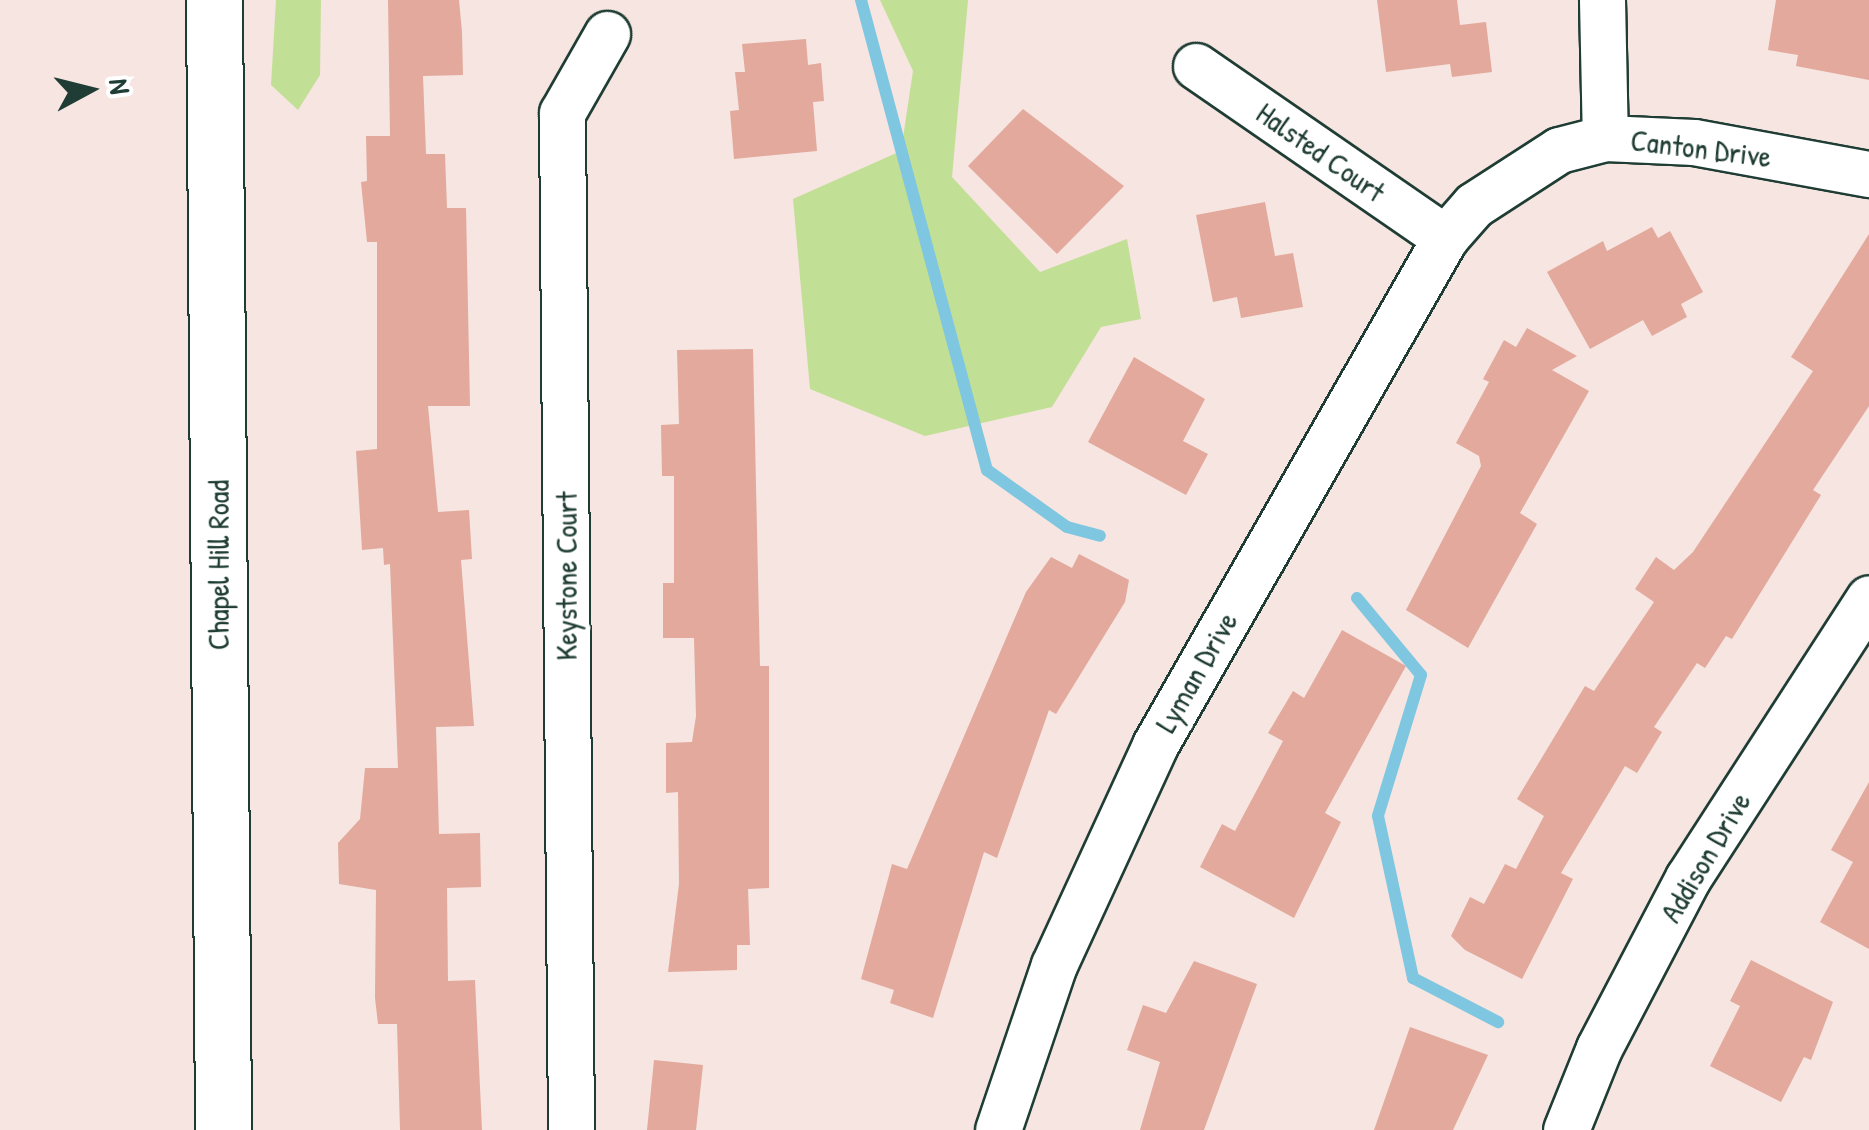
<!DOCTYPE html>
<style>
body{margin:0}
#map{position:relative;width:1869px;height:1130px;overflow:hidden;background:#f6e5e1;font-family:"Patrick Hand",sans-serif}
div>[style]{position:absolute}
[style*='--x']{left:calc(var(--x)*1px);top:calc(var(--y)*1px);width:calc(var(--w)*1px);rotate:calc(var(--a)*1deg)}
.green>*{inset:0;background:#c2df96}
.stream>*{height:12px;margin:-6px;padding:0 6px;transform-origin:6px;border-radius:6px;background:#7fc6e0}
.building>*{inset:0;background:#e2a99c}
.roads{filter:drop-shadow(2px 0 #1f3d34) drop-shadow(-2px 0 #1f3d34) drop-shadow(0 2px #1f3d34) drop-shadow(0 -2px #1f3d34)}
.minor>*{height:45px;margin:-22.5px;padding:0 22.5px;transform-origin:22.5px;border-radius:22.5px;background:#fff}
.tertiary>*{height:55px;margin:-27.5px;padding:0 27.5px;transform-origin:27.5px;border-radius:27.5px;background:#fff}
span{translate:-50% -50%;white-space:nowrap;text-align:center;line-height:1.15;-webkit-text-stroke:9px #fff;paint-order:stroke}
.street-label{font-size:30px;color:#1f3d34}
.north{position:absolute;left:40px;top:40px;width:100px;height:100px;-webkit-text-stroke:8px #fff;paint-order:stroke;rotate:83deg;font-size:28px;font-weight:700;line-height:40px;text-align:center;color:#1f3d34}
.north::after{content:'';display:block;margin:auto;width:35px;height:45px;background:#1f3d34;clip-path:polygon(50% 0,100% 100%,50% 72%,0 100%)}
</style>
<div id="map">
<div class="green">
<i style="clip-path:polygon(276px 0,321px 0,320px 75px,298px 110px,271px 85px)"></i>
<i style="clip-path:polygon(880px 0,968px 0,952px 177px,1040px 272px,1127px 239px,1141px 319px,1101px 327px,1052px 407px,925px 436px,810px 389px,793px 199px,901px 151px,913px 71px)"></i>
</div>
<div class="stream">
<i style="--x:861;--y:0;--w:487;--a:75"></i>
<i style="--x:987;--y:470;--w:98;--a:35.5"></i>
<i style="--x:1067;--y:527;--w:34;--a:15"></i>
<i style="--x:1357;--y:598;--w:100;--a:50.3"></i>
<i style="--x:1421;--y:675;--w:147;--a:107"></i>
<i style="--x:1378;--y:816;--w:166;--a:77.8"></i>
<i style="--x:1413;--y:978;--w:96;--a:27.4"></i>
</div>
<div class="building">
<i style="clip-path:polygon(388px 0,459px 0,462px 32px,463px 75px,423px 76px,426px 154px,445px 154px,447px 208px,466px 208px,470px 406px,428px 406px,438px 512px,469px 510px,472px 559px,461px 560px,474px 726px,436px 727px,439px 834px,480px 833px,481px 887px,447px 888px,448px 981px,475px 980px,482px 1130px,400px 1130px,397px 1024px,378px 1024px,375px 998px,376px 890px,339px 884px,338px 843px,360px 819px,365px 768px,398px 768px,390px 564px,384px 565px,383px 548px,362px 550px,356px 451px,377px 449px,377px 242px,367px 242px,361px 182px,367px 181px,366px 136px,390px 136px)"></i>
<i style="clip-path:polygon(1377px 0,1457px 0,1460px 25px,1486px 22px,1492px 72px,1452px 77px,1450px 64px,1386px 72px)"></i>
<i style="clip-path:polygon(1776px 0,1869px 0,1869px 80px,1796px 66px,1798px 55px,1768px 50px)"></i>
<i style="clip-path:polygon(806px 39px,808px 65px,821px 63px,824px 101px,813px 102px,817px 151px,734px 159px,730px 111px,739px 110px,735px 72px,745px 72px,742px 44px)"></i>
<i style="clip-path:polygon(1023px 109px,1124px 186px,1057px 254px,968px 166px)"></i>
<i style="clip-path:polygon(1265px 202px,1275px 256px,1293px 253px,1303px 307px,1241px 318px,1237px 297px,1213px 302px,1196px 215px)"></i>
<i style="clip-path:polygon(1652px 227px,1658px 238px,1670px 231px,1703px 292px,1681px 304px,1687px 317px,1652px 336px,1643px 320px,1590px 349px,1547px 272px,1603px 241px,1607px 251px)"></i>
<i style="clip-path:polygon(1869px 234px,1869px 406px,1813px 490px,1821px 495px,1732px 639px,1726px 636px,1705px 668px,1697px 663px,1654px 727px,1662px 732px,1637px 773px,1625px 766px,1561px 873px,1573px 879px,1522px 979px,1465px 950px,1451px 936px,1470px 897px,1484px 904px,1505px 864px,1516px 869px,1544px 816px,1517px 799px,1585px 686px,1594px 691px,1654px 602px,1635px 589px,1656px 557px,1674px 570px,1693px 552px,1813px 371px,1791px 357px)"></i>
<i style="clip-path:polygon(1527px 328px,1577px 356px,1552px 370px,1589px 391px,1520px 513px,1537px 524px,1468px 648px,1406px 610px,1481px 466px,1479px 456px,1456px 443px,1489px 382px,1483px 379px,1504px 340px,1516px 347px)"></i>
<i style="clip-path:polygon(753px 349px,760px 666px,769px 666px,769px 888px,748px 889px,750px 945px,737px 945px,737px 970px,668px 972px,679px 884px,678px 792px,666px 793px,666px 743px,692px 742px,696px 716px,694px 638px,663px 638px,663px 583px,674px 583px,674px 476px,662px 476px,661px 425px,679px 424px,677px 350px)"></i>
<i style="clip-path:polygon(1134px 357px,1205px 399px,1183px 441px,1208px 454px,1186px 495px,1088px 442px)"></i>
<i style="clip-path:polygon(1079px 554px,1129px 580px,1125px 602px,1056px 714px,1049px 710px,997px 858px,984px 852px,933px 1018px,890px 1003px,894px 990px,861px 979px,892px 864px,907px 869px,1026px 592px,1051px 557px,1072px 568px)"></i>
<i style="clip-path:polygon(1342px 630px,1406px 666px,1325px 813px,1341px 822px,1294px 918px,1200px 867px,1222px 824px,1235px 831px,1283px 741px,1268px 733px,1293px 691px,1304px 698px)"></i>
<i style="clip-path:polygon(1869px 782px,1869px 949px,1820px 922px,1853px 862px,1831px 850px)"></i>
<i style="clip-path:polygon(1751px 960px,1833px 1002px,1811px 1060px,1804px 1057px,1781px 1102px,1710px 1066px,1740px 1006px,1730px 1001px)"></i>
<i style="clip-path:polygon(1194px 961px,1257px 984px,1204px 1130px,1140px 1130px,1160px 1062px,1127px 1050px,1143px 1005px,1166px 1013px)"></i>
<i style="clip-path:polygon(1410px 1027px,1488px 1055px,1453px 1130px,1374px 1130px)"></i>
<i style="clip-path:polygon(654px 1060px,703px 1065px,696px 1130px,647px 1130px)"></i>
</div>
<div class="roads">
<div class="minor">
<i style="--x:1602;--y:0;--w:138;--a:88.8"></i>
<i style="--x:1196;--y:66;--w:303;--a:34.6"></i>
<i style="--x:571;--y:1130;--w:1017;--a:-90.51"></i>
<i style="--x:562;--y:113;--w:91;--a:-60.3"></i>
<i style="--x:998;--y:1130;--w:174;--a:-71.3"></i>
<i style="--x:1054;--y:965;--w:242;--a:-65.3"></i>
<i style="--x:1155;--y:745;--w:584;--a:-60.23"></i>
<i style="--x:1445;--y:238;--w:44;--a:-48.7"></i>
<i style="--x:1474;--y:205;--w:101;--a:-32.9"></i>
<i style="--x:1559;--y:150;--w:48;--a:-14.6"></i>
<i style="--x:1605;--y:138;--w:89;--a:2.6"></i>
<i style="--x:1694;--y:142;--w:178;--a:10.4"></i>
<i style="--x:1566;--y:1130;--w:88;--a:-68.1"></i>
<i style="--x:1599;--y:1048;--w:192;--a:-62.4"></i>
<i style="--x:1688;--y:878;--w:333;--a:-57.1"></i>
</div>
<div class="tertiary">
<i style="--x:214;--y:0;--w:1130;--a:89.54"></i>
</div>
</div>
<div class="street-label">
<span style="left:1701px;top:148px;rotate:7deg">Canton Drive</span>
<span style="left:1321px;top:152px;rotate:35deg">Halsted Court</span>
<span style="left:218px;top:565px;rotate:-90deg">Chapel Hill Road</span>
<span style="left:566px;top:576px;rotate:-90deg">Keystone Court</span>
<span style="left:1196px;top:672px;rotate:-60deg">Lyman Drive</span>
<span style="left:1705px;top:857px;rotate:-59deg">Addison Drive</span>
</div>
<div class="north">N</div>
</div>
